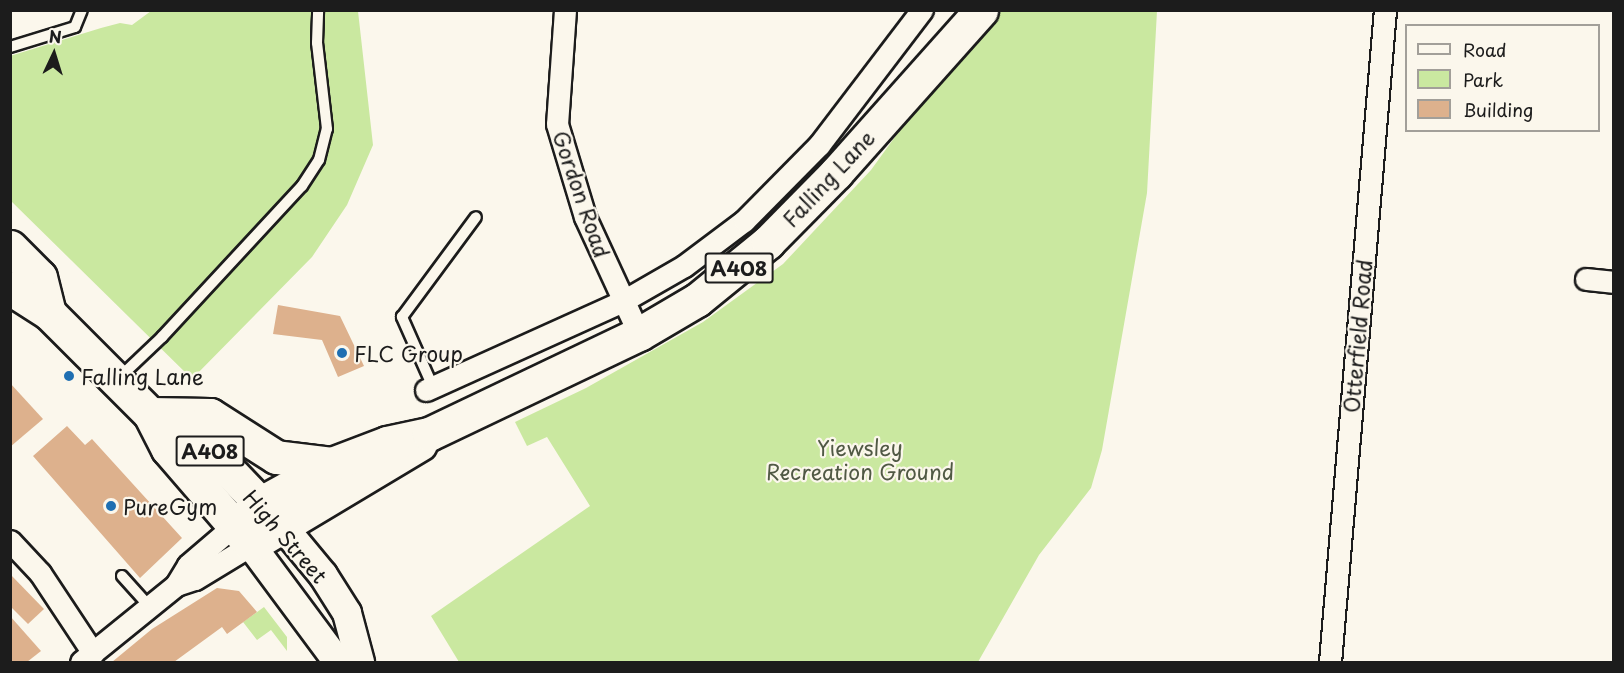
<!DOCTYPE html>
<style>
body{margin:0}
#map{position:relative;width:1624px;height:673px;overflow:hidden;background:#fbf7ec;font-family:"Playpen Sans",sans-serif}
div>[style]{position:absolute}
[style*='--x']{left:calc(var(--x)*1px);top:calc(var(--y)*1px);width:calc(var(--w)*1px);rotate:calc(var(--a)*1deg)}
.green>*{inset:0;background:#cae8a0}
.building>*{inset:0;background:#ddb18d}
.roads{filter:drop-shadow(2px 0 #1c1c1c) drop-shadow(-2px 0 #1c1c1c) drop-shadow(0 2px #1c1c1c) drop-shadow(0 -2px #1c1c1c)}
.lane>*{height:10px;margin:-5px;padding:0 5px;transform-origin:5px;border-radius:5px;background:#fbf7ec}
.street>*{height:21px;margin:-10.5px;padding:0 10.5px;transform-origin:10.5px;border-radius:10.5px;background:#fbf7ec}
.secondary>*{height:28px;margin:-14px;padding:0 14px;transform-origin:14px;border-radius:14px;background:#fbf7ec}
.primary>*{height:33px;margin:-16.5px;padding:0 16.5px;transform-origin:16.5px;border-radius:16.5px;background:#fbf7ec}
.dots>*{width:16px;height:16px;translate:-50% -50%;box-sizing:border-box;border:3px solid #fbf7ec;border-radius:50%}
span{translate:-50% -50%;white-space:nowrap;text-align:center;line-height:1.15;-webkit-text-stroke:4.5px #fbf7ec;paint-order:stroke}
.shield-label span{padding:2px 4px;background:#fbf7ec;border:2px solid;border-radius:4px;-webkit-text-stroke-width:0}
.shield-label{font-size:20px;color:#1c1c1c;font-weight:700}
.street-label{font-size:21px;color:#1c1c1c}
.poi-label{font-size:21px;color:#1c1c1c}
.left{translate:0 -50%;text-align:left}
.park-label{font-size:21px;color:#505944}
.frame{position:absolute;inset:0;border:12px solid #1c1c1c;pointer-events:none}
.legend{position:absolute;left:1405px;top:24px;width:195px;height:108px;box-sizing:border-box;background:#fbf7ec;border:2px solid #a29f99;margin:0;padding:8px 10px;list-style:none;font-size:18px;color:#1c1c1c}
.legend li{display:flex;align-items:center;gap:12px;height:30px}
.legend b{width:30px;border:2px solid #a29f99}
.north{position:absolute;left:24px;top:24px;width:60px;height:60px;-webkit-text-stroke:4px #fbf7ec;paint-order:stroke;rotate:4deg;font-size:16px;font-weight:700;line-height:24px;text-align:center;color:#1c1c1c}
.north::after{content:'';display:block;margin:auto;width:21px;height:27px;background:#1c1c1c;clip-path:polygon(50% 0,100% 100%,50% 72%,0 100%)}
</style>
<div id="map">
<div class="green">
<i style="clip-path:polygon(151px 11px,358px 11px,373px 145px,347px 205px,312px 257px,192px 379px,11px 201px,10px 56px,101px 28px,120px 23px,132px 25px)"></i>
<i style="clip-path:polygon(996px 11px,1157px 11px,1147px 193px,1102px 450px,1091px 488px,1039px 555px,978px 662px,459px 662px,431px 616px,590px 506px,547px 437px,527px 446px,515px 422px,586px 388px,703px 322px,783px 264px,871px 170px,926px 94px)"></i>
<i style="clip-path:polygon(264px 607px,287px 637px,287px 651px,271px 630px,257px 640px,243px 622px)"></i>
</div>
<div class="building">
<i style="clip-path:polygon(278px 305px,340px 316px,364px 366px,338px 377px,322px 340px,273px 334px)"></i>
<i style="clip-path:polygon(10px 383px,43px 419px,10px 447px)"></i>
<i style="clip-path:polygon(67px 426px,85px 445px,92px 439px,182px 538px,140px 578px,33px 456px)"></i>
<i style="clip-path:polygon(10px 574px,44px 609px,28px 624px,10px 606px)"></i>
<i style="clip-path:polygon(217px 588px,239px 591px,257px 612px,227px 634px,222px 627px,174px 662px,112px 662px,152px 629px)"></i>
<i style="clip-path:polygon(10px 616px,41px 651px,27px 662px,10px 662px)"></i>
</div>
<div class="roads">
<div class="lane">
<i style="--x:10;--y:47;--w:68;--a:-17.1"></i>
<i style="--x:75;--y:27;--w:18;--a:-68"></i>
<i style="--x:120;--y:377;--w:58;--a:-43.6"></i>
<i style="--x:162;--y:337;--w:206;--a:-47.2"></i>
<i style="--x:302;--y:186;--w:31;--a:-57"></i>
<i style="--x:319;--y:160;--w:32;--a:-76"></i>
<i style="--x:327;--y:129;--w:87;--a:-96.6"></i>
<i style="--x:317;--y:43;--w:33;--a:-88"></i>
<i style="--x:433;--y:387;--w:77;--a:-113.9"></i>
<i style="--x:402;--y:317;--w:124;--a:-53.5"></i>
<i style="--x:122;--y:576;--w:40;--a:48"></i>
</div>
<div class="street">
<i style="--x:565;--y:10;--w:114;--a:94"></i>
<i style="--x:557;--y:124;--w:97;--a:73.2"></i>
<i style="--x:585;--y:217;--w:129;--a:65.2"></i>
<i style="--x:1586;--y:279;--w:28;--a:6"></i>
<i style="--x:426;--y:390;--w:216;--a:-24.3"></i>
<i style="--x:623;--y:301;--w:70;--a:-29.8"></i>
<i style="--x:684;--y:266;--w:75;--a:-36.9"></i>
<i style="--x:744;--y:221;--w:107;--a:-45.4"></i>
<i style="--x:819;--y:145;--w:170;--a:-52.7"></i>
<i style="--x:10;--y:541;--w:44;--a:46.8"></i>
<i style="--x:40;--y:573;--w:96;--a:56.5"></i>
<i style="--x:176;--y:585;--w:23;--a:-59"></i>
<i style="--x:188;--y:565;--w:63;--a:-40.5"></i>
<i style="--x:81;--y:662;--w:122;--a:-39"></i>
<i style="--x:176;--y:585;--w:20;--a:-18"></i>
<i style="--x:195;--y:579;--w:66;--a:-31.3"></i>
<i style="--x:1330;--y:662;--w:654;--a:-85.18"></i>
</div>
<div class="secondary">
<i style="--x:284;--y:528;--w:61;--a:50.3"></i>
<i style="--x:323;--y:575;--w:45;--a:57.7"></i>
<i style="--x:347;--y:613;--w:51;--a:75.1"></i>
<i style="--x:251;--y:545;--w:146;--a:53.4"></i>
</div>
<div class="primary">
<i style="--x:10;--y:247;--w:42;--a:45"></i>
<i style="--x:40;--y:277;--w:37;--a:76"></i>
<i style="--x:10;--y:288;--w:46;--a:32.7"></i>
<i style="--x:49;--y:313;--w:143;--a:45"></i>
<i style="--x:150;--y:414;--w:39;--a:63"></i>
<i style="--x:168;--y:449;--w:127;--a:49.2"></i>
<i style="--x:251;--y:545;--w:197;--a:-30.9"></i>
<i style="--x:150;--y:414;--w:60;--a:1"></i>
<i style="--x:210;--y:415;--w:78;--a:32.5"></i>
<i style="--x:276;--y:457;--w:56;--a:7.1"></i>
<i style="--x:157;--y:417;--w:34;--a:21"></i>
<i style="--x:189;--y:429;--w:124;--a:46.3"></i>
<i style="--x:236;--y:524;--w:33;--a:-40"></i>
<i style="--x:261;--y:503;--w:81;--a:-28.8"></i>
<i style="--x:332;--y:464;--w:59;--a:-20.9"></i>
<i style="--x:387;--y:443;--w:43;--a:-12.1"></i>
<i style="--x:429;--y:434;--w:233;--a:-25.5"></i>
<i style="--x:639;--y:334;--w:67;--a:-30.4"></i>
<i style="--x:697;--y:300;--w:92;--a:-39.2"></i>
<i style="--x:768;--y:242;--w:97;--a:-45.4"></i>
<i style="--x:836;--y:173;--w:218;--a:-48.3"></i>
</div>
</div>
<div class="dots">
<i style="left:342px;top:353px;background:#1f6fb2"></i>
<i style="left:69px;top:376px;background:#1f6fb2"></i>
<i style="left:111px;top:506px;background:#1f6fb2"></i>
</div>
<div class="shield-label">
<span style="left:739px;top:268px">A408</span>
<span style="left:210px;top:451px">A408</span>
</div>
<div class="street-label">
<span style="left:828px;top:178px;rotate:-47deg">Falling Lane</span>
<span style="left:582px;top:194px;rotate:71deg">Gordon Road</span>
<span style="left:1357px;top:336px;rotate:-85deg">Otterfield Road</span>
<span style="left:286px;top:536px;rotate:49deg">High Street</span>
</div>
<div class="poi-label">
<span class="left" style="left:354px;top:353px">FLC Group</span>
<span class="left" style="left:81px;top:376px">Falling Lane</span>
<span class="left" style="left:123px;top:506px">PureGym</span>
</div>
<div class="park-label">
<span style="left:860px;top:459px">Yiewsley<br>Recreation Ground</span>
</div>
<div class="frame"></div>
<ul class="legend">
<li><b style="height:8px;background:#fbf7ec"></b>Road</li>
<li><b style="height:16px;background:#cae8a0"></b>Park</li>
<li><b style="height:16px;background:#ddb18d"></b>Building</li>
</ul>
<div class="north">N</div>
</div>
